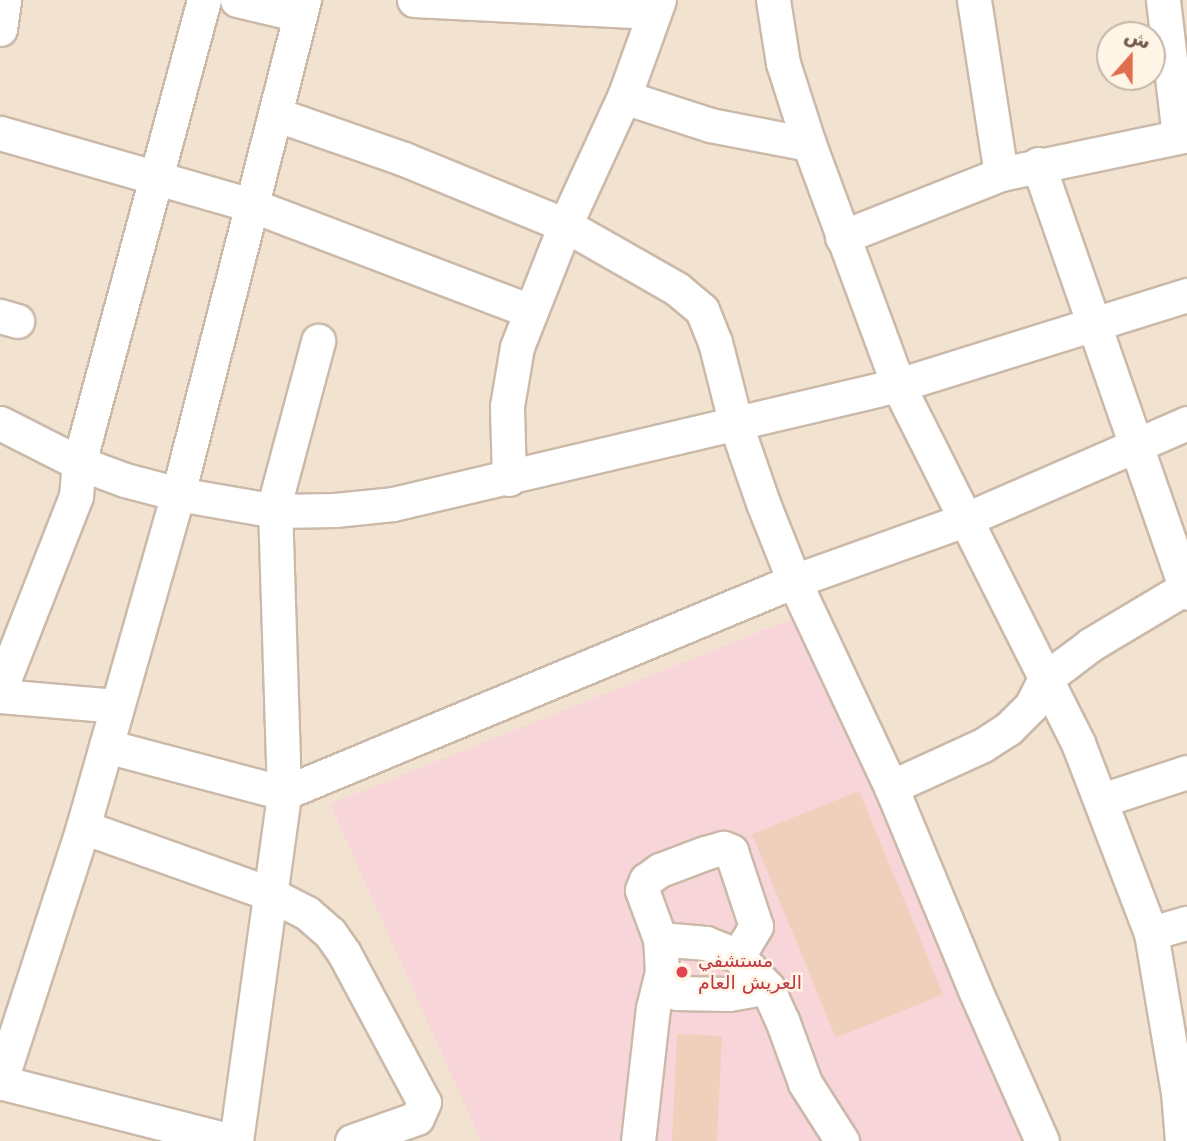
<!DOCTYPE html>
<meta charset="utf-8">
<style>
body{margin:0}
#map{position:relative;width:1187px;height:1141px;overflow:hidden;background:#fbf1e2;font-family:"DejaVu Sans",Cairo,sans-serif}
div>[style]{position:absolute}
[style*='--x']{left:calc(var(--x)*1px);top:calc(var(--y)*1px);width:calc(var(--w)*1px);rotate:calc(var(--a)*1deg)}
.residential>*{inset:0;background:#f2e3d1}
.medical>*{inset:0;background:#f8d5d9}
.building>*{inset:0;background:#efd0bb}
.roads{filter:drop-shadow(2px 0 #cbb9a9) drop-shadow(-2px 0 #cbb9a9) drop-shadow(0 2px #cbb9a9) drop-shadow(0 -2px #cbb9a9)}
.minor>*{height:33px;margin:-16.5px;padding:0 16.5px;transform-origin:16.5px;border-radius:16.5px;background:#fff}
.dots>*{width:19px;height:19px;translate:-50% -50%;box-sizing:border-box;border:4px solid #fef5e7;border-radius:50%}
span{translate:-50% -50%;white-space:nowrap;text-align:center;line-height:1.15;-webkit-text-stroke:5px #fef5e7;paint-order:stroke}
.health-label{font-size:19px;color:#be3a42}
.left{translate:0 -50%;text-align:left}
.north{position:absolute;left:1096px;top:21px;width:70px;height:70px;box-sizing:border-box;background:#fef5e7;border:2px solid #c6b6a8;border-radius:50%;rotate:21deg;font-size:19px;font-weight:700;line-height:28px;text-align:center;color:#71584a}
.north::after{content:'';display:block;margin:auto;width:24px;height:32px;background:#e06e4c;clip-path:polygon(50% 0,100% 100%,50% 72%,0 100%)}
</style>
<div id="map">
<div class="residential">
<i style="clip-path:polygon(evenodd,0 0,1187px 0,1187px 1141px,0 1141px,0 0,1110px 35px,1152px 35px,1152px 77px,1110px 77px,1110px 35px)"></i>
</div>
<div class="medical">
<i style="clip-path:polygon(799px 616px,1033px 1141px,481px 1141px,330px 804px)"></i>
</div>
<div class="building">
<i style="clip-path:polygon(859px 791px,943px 994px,836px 1038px,752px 834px)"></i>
<i style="clip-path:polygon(677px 1034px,722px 1036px,717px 1141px,672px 1141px)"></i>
</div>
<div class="roads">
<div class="minor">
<i style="--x:237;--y:0;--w:65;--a:13.4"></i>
<i style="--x:414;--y:0;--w:240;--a:2.9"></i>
<i style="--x:773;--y:0;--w:64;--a:81"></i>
<i style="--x:783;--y:63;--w:85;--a:72.2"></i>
<i style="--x:809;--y:144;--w:257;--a:69.7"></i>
<i style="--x:898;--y:385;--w:401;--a:63.3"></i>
<i style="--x:1078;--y:743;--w:204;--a:69"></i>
<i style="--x:1151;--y:933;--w:161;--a:80.4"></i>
<i style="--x:1178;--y:1092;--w:49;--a:85.3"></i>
<i style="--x:974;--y:0;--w:176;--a:81.2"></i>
<i style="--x:1163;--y:0;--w:137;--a:83.3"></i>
<i style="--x:0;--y:29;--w:29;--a:-82"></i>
<i style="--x:624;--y:97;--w:90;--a:18"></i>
<i style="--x:710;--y:125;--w:101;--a:10.9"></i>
<i style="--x:275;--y:114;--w:137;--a:19.2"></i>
<i style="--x:404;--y:159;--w:174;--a:22.3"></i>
<i style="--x:565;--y:225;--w:129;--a:29.7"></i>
<i style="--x:677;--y:289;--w:33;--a:40"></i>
<i style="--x:702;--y:310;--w:35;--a:68"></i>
<i style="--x:715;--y:342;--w:86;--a:75.8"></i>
<i style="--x:736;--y:425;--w:83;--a:70.9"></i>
<i style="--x:763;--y:503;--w:84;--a:68.3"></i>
<i style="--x:794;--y:581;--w:228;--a:64.8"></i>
<i style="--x:891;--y:787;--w:220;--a:67.5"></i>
<i style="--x:975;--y:990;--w:165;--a:66.1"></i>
<i style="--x:0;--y:133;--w:261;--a:16"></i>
<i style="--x:251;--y:205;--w:298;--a:20.8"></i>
<i style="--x:1038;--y:164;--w:454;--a:70.8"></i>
<i style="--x:842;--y:237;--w:171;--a:-21.6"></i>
<i style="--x:1001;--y:174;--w:190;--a:-11.8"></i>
<i style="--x:0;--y:316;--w:18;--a:16"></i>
<i style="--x:0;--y:423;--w:89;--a:26.9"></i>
<i style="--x:79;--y:463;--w:49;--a:20.3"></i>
<i style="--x:125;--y:480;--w:55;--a:14.8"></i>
<i style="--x:178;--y:494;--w:98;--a:9.9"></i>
<i style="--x:275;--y:511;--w:60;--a:-1"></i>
<i style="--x:335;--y:510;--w:58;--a:-5.9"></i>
<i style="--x:393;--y:504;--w:519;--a:-13.26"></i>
<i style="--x:898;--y:385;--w:303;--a:-17.3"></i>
<i style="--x:509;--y:479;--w:73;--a:-91.6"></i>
<i style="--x:507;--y:406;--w:60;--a:-80.4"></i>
<i style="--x:517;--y:347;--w:131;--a:-68.5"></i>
<i style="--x:565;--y:225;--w:141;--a:-65.3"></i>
<i style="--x:624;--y:97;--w:103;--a:-70.2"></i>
<i style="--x:0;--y:690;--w:208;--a:-68.6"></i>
<i style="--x:76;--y:496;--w:33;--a:-85"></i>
<i style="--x:79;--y:463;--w:480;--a:-74.9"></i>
<i style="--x:0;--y:696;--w:116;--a:4.9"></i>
<i style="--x:106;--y:746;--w:184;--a:14.8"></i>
<i style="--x:284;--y:793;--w:552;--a:-22.57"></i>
<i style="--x:794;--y:581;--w:181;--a:-19.7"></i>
<i style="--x:964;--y:520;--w:243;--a:-23.5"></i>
<i style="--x:891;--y:787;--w:101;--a:-24.5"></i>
<i style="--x:983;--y:745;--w:30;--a:-33"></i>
<i style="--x:1008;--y:729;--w:33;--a:-45"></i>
<i style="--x:1031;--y:706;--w:30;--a:-63"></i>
<i style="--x:1045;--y:679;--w:25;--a:-37"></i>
<i style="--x:1065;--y:664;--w:31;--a:-37"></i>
<i style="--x:1090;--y:645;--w:113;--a:-30.9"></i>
<i style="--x:1102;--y:800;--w:89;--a:-18.2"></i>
<i style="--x:83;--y:827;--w:196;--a:19.6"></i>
<i style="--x:268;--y:893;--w:44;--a:27.1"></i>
<i style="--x:307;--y:913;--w:30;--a:41"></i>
<i style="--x:330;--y:933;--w:24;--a:55"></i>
<i style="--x:344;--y:953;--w:169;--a:61.8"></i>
<i style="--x:424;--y:1102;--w:17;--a:114"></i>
<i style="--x:417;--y:1118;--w:69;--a:160.5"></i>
<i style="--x:1151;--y:933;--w:37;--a:-16"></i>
<i style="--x:660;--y:939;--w:46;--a:5"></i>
<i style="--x:706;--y:943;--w:35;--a:22"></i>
<i style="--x:738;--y:956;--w:42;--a:46.9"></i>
<i style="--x:767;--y:987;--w:36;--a:66"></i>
<i style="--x:782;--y:1020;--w:67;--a:69.9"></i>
<i style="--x:805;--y:1083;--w:69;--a:57.5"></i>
<i style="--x:662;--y:973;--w:16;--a:63"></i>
<i style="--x:669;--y:987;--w:10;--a:37"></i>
<i style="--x:677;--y:993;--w:52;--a:1.1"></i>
<i style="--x:729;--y:994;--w:39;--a:-10"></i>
<i style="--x:0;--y:1082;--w:239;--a:14.3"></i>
<i style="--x:0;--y:1083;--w:269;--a:-72"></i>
<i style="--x:83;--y:827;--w:346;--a:-74.1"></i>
<i style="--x:178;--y:494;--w:510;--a:-75.69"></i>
<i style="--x:236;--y:1141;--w:351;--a:-82.1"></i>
<i style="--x:284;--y:793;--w:291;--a:-91.8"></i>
<i style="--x:275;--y:502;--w:167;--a:-75"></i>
<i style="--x:638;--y:1141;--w:134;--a:-83.6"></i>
<i style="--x:653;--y:1008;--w:36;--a:-76"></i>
<i style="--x:662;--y:973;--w:34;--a:-93"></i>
<i style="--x:660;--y:939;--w:52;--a:-110.2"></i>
<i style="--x:642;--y:890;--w:11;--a:-68"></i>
<i style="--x:646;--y:880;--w:17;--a:-36"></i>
<i style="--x:660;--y:870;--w:48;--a:-20.7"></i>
<i style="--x:705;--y:853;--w:19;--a:-16"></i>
<i style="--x:723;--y:848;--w:9;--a:21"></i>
<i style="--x:731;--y:851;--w:79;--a:71.6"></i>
<i style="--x:756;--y:926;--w:35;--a:121"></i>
</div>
</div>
<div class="dots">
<i style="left:682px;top:972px;background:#e0444e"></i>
</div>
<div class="health-label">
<span class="left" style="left:698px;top:972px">مستشفي<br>العريش العام</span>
</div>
<div class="north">ش</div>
</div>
